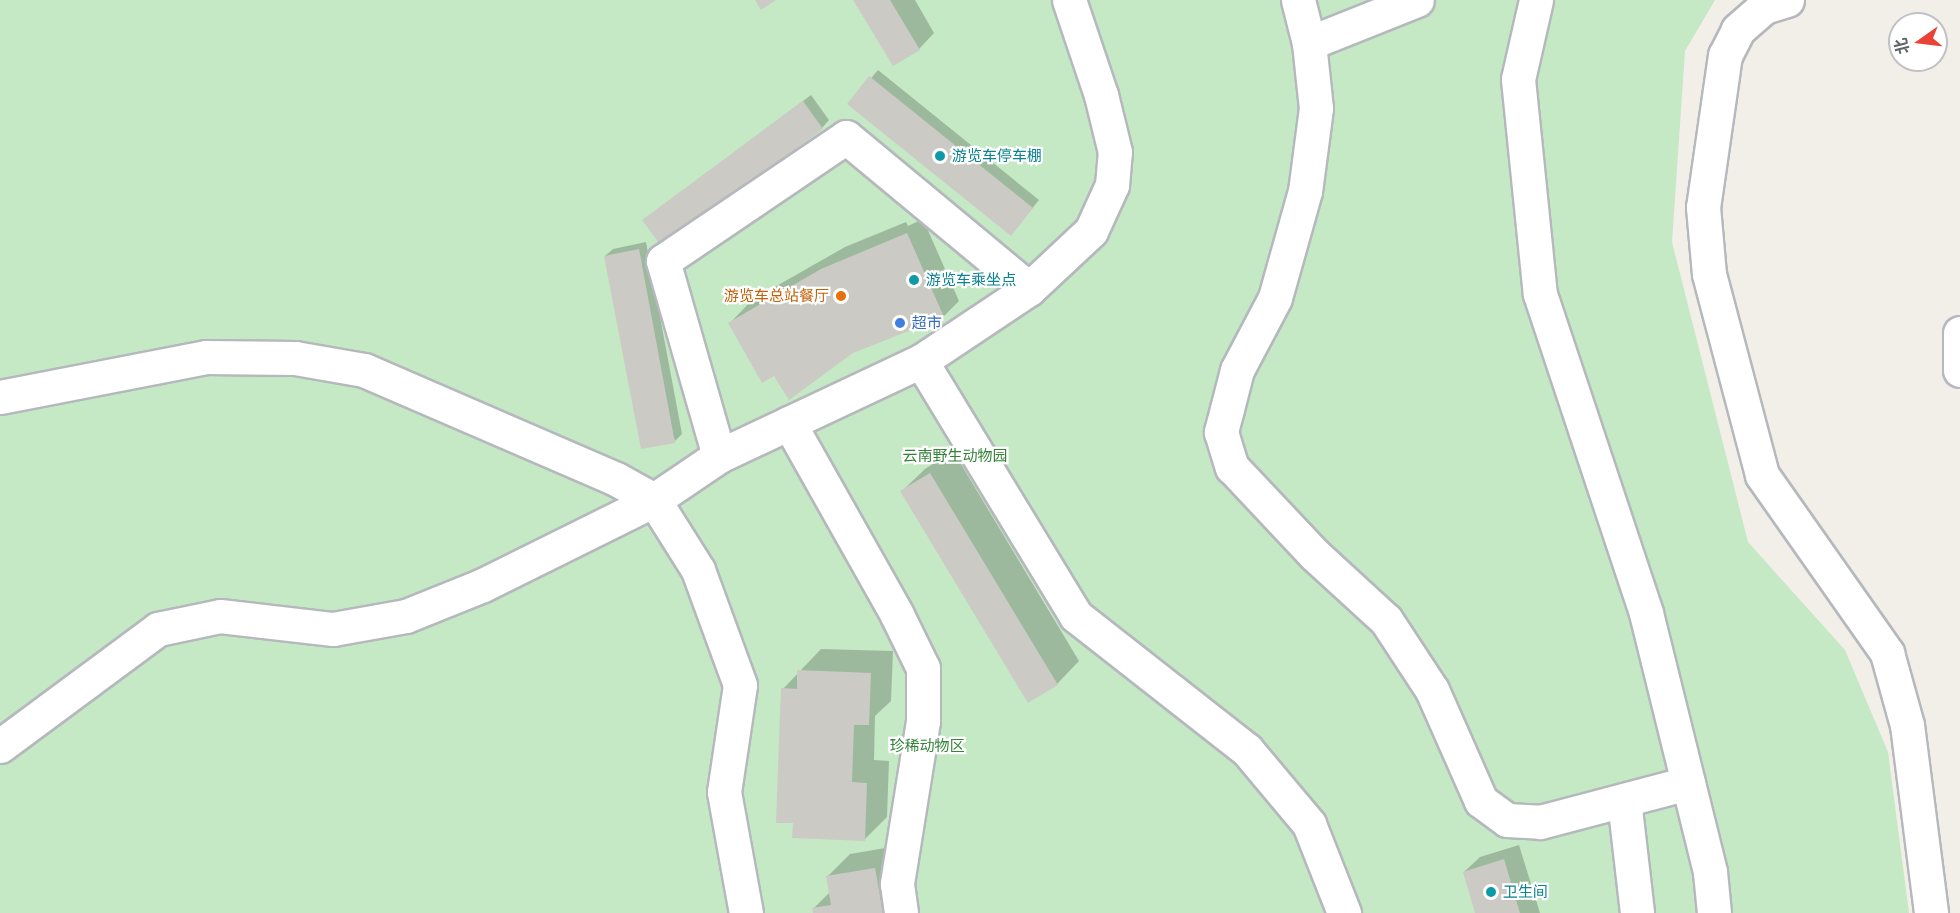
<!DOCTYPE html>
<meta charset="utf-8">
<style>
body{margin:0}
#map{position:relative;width:1960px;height:913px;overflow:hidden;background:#f1efe8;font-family:Poppins,"Noto Sans SC",sans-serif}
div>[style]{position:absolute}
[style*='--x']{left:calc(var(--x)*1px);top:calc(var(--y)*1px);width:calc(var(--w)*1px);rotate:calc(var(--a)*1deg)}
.green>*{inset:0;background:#c5e8c5}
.shadow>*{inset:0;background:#0003}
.building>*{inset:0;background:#cccac5}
.roads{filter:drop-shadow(2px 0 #b5b8bc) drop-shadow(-2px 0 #b5b8bc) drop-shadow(0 2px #b5b8bc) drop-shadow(0 -2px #b5b8bc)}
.minor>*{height:33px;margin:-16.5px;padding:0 16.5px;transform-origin:16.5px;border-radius:16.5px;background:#fff}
.dots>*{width:16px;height:16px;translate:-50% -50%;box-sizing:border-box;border:3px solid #fff;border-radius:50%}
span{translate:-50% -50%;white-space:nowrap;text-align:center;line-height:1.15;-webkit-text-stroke:4.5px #fff;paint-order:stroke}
.culture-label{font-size:15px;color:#0d838f}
.left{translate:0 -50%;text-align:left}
.food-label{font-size:15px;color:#c56008}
.right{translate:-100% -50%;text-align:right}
.shop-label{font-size:15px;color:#366cbe}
.park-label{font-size:15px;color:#348238}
.north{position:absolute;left:1888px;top:12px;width:60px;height:60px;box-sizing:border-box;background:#fff;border:2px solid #bfc1c3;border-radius:50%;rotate:256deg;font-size:16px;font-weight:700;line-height:24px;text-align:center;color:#5f6368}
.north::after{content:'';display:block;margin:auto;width:21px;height:27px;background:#ea4335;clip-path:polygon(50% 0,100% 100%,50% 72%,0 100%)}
</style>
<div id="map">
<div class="green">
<i style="clip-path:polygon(0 0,1715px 0,1685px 51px,1672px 242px,1748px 542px,1845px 650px,1888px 752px,1909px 913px,0 913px)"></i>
</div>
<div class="shadow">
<i style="clip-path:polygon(855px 0,915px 0,934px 33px,919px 49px)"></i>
<i style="clip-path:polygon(878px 70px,1039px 200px,1018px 226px,849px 104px)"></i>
<i style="clip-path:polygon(811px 95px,829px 120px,822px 128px,644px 220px)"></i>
<i style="clip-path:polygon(923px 219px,959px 301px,944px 316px,921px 326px,775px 374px,730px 323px,752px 300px,845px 247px,906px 222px,908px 226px)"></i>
<i style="clip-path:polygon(646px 242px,682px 434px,675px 441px,605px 256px,613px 249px)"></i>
<i style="clip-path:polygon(953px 451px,1079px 661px,1057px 684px,902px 491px,925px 469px)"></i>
<i style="clip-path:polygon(821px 649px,893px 651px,891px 701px,875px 716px,874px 760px,889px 761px,887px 817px,865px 839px,795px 822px,783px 689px)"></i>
<i style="clip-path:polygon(1519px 845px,1540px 913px,1476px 913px,1464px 872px,1480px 857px)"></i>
<i style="clip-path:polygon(897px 846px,909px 913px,815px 913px,814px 908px,830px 892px,828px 876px,850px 854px)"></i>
</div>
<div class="building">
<i style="clip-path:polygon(755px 0,776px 0,761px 10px)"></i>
<i style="clip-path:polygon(853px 0,890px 0,920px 50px,893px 66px)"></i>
<i style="clip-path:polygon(869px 76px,1033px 208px,1011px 236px,847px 104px)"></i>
<i style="clip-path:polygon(803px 101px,823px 129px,662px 247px,642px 220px)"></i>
<i style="clip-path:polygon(907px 233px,944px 317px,853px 353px,789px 400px,774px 376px,762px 383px,728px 323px,821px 269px)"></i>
<i style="clip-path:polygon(639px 249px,675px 443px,641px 449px,604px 256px)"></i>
<i style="clip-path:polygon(930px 473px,1058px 685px,1028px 703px,900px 491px)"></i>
<i style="clip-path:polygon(797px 670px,871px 673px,869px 725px,854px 725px,852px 782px,867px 783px,865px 841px,792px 838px,793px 823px,776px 823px,781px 688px,797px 689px)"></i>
<i style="clip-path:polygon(1504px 859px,1520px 913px,1475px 913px,1463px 872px)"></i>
<i style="clip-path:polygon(875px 868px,883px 913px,813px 913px,812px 908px,831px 905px,826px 876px)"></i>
</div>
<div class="roads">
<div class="minor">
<i style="--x:1298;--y:0;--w:44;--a:75.7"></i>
<i style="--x:1309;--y:43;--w:65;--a:83.9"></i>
<i style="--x:1316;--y:108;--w:84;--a:97.5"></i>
<i style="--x:1305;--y:191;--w:111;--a:105.7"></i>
<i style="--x:1275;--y:298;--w:81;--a:117.8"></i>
<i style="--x:1237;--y:370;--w:40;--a:104.4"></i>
<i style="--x:1227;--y:409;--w:24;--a:105"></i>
<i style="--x:1221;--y:432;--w:37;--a:73"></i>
<i style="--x:1232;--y:467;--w:121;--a:46.7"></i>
<i style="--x:1315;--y:555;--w:96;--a:42.5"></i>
<i style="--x:1386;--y:620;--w:84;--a:56.7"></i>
<i style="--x:1432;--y:690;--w:121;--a:66.2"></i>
<i style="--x:1481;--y:801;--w:32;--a:36"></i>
<i style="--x:1507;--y:820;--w:33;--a:3"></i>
<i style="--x:1540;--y:822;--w:153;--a:-14.8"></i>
<i style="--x:1536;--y:0;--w:81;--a:102.8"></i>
<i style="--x:1518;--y:79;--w:216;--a:84.2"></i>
<i style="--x:1540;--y:294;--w:336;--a:71.6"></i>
<i style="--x:1646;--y:613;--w:267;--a:76.1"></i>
<i style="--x:1710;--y:872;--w:41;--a:84.4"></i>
<i style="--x:1787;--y:0;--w:24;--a:163"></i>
<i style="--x:1764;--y:7;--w:35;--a:139"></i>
<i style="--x:1738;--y:30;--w:28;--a:117"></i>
<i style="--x:1725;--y:55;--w:154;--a:98.2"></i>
<i style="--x:1703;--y:207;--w:67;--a:84.9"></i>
<i style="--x:1709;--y:274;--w:208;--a:75.2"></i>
<i style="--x:1762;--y:475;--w:218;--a:54.9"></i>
<i style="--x:1887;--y:653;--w:75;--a:74.5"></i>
<i style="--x:1907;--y:725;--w:190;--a:82.7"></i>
<i style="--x:1309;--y:43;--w:116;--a:-21.7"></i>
<i style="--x:1960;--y:333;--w:37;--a:90"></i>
<i style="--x:921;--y:361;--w:298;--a:58.7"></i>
<i style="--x:1076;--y:616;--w:217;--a:38.1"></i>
<i style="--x:1247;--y:750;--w:97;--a:50"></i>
<i style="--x:1309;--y:824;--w:96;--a:68.5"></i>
<i style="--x:0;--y:397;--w:210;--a:-11"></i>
<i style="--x:206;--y:357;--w:89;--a:0.6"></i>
<i style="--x:295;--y:358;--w:70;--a:9.9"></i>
<i style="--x:364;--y:370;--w:275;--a:23.4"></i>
<i style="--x:616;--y:479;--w:43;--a:28.9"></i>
<i style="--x:654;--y:500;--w:83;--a:57.8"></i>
<i style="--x:698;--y:570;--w:122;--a:69.9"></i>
<i style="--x:740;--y:685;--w:108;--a:98.5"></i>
<i style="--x:724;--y:792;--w:123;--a:79.7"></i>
<i style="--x:789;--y:423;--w:220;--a:60.6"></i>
<i style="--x:897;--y:615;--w:59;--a:63.9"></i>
<i style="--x:923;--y:668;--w:53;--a:90"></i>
<i style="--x:923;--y:721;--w:165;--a:99.1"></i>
<i style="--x:897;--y:884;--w:29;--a:82"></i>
<i style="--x:719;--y:456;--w:203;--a:-106"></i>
<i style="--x:663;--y:261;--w:221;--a:-34.1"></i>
<i style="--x:846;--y:137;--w:238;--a:39.7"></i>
<i style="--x:0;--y:746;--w:197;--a:-36.5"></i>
<i style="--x:158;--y:629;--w:63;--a:-11.8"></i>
<i style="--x:220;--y:616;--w:114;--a:6.6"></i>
<i style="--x:333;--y:629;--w:74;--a:-10.1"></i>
<i style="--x:406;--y:616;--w:83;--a:-21.9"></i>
<i style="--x:483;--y:585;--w:191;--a:-26.4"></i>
<i style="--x:654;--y:500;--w:78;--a:-34.1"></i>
<i style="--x:719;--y:456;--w:223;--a:-25.2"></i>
<i style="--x:921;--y:361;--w:130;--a:-33.7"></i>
<i style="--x:1029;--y:289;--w:85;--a:-43.1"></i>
<i style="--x:1091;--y:231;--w:51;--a:-65.5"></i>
<i style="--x:1112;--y:185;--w:33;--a:-85"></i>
<i style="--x:1115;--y:152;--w:59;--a:-103.8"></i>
<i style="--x:1101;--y:95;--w:100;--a:-108.6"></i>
<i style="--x:1624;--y:800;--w:114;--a:83.4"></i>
</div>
</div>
<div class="dots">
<i style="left:940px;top:156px;background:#0f9aa8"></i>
<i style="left:914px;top:280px;background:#0f9aa8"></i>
<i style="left:841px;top:296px;background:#e8710a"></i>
<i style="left:900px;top:323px;background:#3f7fe0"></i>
<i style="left:1491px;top:892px;background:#0f9aa8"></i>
</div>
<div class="culture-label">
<span class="left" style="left:952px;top:156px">游览车停车棚</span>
<span class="left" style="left:926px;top:280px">游览车乘坐点</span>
<span class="left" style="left:1503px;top:892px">卫生间</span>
</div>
<div class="food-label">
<span class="right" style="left:829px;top:296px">游览车总站餐厅</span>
</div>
<div class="shop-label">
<span class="left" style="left:912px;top:323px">超市</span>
</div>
<div class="park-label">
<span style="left:955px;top:456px">云南野生动物园</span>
<span style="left:927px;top:746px">珍稀动物区</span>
</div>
<div class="north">北</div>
</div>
